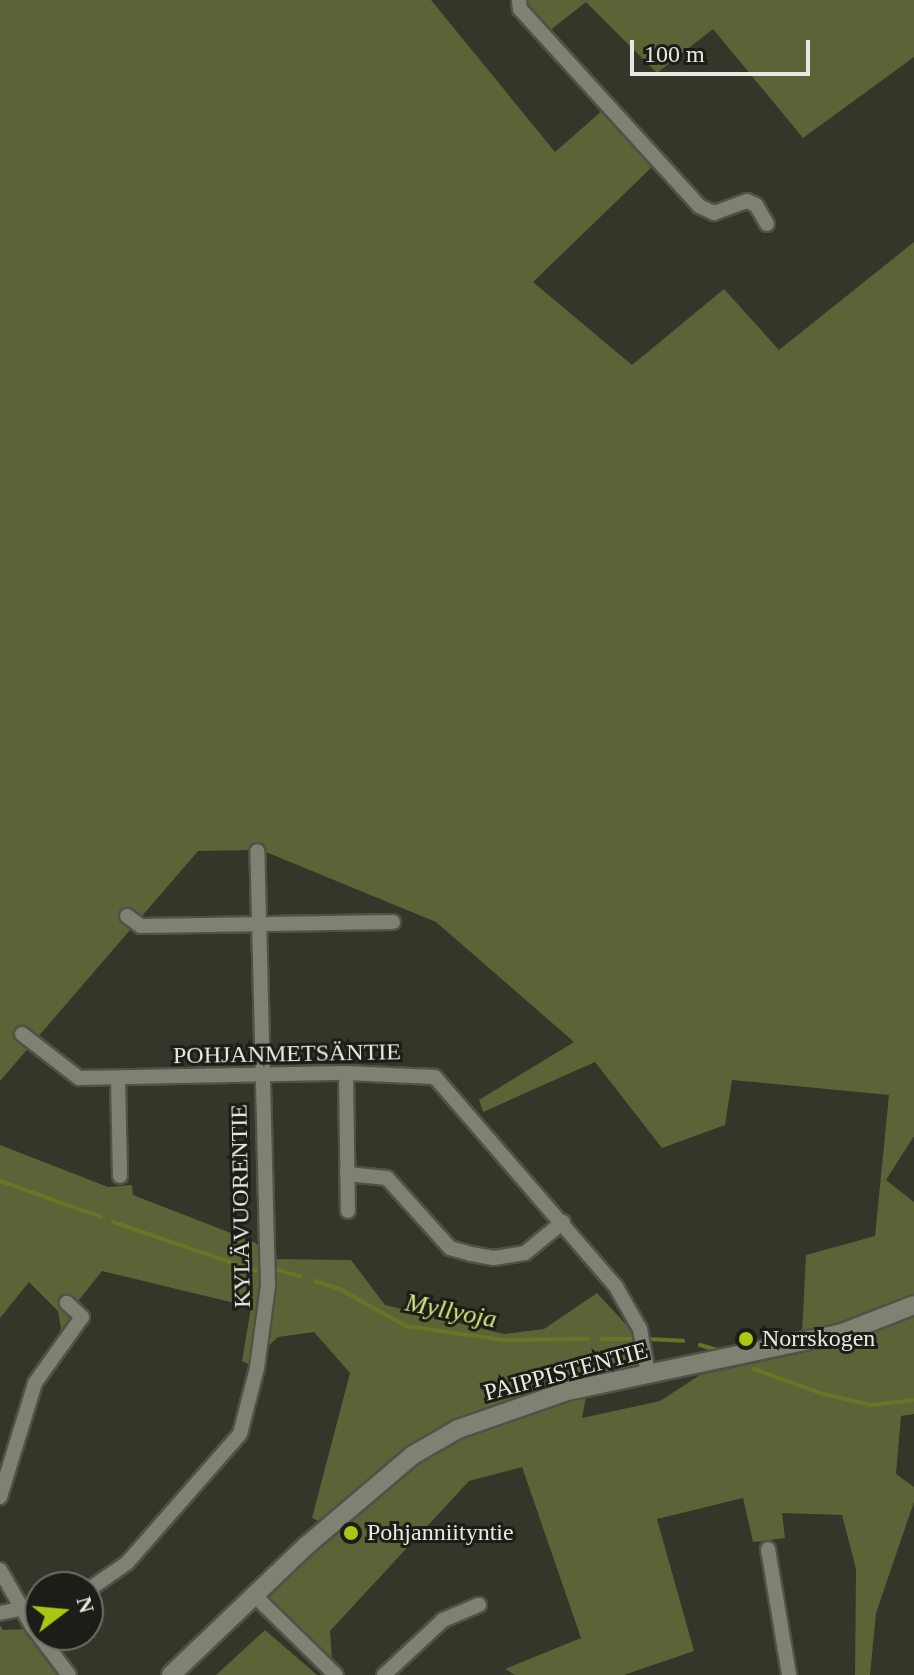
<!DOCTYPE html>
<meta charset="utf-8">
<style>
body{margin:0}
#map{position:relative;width:914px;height:1675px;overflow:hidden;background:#333628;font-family:"Times New Roman",serif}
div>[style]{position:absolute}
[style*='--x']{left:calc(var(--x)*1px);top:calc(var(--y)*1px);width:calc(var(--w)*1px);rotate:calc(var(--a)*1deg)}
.green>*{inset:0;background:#5a6436}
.stream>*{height:4px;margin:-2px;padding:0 2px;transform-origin:2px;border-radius:2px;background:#667526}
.roads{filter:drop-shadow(2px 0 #505247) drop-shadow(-2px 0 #505247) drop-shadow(0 2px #505247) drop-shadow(0 -2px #505247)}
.minor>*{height:14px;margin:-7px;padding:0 7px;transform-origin:7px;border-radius:7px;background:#7e8272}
.tertiary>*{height:18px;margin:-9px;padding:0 9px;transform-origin:9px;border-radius:9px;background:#7e8272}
.dots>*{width:22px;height:22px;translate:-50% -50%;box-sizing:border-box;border:4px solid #1b1d16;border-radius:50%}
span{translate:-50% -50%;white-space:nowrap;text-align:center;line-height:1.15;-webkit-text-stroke:6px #1b1d16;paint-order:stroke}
.street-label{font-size:24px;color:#e8eae1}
.poi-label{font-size:24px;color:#e8eae1}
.left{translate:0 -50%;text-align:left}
.water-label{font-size:26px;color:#d3e97f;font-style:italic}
.north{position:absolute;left:24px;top:1571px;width:80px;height:80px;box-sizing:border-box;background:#1b1d16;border:2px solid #6d6f67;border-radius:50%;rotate:74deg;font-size:22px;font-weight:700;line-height:32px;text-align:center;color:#e8eae1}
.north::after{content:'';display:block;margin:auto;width:28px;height:36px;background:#acc613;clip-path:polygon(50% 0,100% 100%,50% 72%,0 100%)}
.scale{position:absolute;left:630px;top:40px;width:180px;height:36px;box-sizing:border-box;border:4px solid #e8eae1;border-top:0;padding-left:10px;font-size:24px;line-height:28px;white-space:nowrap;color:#e8eae1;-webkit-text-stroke:6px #1b1d16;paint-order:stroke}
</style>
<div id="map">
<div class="green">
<i style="clip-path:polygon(0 0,431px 0,555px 152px,603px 110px,653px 166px,533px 282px,632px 365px,724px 289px,779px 350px,914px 242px,914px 1136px,886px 1180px,914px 1202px,914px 1297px,893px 1309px,802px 1333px,806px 1255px,875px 1236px,889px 1095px,732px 1080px,725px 1125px,662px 1148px,595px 1062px,483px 1112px,479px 1100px,574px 1042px,436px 922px,261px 850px,198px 851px,0 1081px)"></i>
<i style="clip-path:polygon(523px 0,914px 0,914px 57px,803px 138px,713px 29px,657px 73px,586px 2px,548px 32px)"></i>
<i style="clip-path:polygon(0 1145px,108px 1187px,132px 1185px,133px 1195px,254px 1242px,275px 1259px,351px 1260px,385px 1305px,504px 1334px,544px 1329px,597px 1293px,645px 1345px,648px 1374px,588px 1386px,582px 1418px,660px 1401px,700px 1375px,847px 1343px,914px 1315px,914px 1414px,901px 1416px,896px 1474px,914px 1487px,914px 1502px,876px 1613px,870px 1675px,855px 1675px,856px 1569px,842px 1515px,782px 1513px,785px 1538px,753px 1542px,743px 1498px,657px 1519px,694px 1651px,624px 1675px,515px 1675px,505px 1669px,581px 1638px,522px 1467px,469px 1481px,330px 1631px,333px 1673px,255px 1596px,328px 1526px,312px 1518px,350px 1373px,314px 1332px,278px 1337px,260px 1354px,257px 1368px,242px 1361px,251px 1307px,102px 1271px,75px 1305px,83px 1331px,70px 1340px,55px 1340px,61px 1329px,58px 1311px,29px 1282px,0 1318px)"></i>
<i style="clip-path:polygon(0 1625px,3px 1630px,29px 1629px,62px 1675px,0 1675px)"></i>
<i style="clip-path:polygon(265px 1630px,317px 1675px,216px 1675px)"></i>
</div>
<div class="stream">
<i style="--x:0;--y:1181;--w:107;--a:19.6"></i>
<i style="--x:113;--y:1222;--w:151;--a:18.9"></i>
<i style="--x:277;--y:1270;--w:24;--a:15"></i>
<i style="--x:315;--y:1281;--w:26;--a:18"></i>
<i style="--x:340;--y:1289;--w:76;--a:29.3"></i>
<i style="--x:406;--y:1326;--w:98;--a:8.2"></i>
<i style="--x:503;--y:1340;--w:85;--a:-0.7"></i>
<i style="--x:602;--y:1339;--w:33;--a:0"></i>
<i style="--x:648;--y:1339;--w:35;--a:3"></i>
<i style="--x:700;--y:1345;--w:18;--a:16"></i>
<i style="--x:754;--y:1369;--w:70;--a:20"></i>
<i style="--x:820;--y:1393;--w:52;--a:13.2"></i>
<i style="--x:871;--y:1405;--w:43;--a:-6.6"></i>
</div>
<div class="roads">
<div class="minor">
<i style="--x:519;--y:0;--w:9;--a:84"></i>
<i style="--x:520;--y:9;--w:266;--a:47.7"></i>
<i style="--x:699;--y:206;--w:17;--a:25"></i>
<i style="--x:714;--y:213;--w:35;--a:-20"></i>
<i style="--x:747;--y:201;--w:10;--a:24"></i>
<i style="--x:756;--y:205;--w:22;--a:60"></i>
<i style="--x:127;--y:916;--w:17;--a:36"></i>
<i style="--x:141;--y:926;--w:252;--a:-0.9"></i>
<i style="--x:22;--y:1034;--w:72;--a:37.7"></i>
<i style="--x:79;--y:1078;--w:267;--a:-1.1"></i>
<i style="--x:346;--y:1073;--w:89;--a:2.6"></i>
<i style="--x:435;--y:1077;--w:277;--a:49.2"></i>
<i style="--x:616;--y:1287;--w:48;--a:60.3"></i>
<i style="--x:640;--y:1329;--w:46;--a:79.9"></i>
<i style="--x:346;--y:1073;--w:138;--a:89.2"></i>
<i style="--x:118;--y:1079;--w:97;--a:88.8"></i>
<i style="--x:347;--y:1174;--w:40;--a:5.7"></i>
<i style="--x:387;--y:1178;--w:94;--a:48"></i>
<i style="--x:450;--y:1248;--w:22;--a:16"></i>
<i style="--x:471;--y:1254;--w:23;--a:10"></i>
<i style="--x:494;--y:1258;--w:31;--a:-9"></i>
<i style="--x:525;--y:1253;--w:49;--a:-39.2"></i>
<i style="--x:0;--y:1497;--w:119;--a:-72.9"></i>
<i style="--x:35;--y:1383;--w:81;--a:-54.5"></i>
<i style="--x:82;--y:1317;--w:21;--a:-137"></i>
<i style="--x:768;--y:1549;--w:128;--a:80.5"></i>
<i style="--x:0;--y:1570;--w:64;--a:60.3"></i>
<i style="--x:32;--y:1626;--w:61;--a:52.9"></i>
<i style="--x:88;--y:1590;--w:47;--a:-34.7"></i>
<i style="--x:127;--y:1563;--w:171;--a:-48.8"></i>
<i style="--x:240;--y:1434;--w:68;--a:-75.6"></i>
<i style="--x:257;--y:1368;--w:83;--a:-82.4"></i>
<i style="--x:268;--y:1286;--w:435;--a:-91.4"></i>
<i style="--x:255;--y:1596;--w:113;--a:44.3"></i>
<i style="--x:0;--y:1613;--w:41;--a:-11.3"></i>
<i style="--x:384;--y:1675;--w:81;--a:-43"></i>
<i style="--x:443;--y:1620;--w:39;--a:-23"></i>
</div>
<div class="tertiary">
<i style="--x:171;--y:1675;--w:187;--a:-43.7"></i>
<i style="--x:306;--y:1546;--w:140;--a:-40.4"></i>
<i style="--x:413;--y:1455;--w:52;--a:-30"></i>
<i style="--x:458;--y:1429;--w:115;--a:-19.2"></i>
<i style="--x:567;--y:1391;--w:281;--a:-11.9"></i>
<i style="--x:842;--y:1333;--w:77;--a:-21.3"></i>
</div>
</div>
<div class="dots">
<i style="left:746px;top:1339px;background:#acc613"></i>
<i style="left:351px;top:1533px;background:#acc613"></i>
</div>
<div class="street-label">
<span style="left:287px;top:1054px;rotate:-1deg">POHJANMETSÄNTIE</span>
<span style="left:241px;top:1206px;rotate:-91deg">KYLÄVUORENTIE</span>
<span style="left:566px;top:1372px;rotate:-15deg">PAIPPISTENTIE</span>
</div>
<div class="poi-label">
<span class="left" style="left:762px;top:1339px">Norrskogen</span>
<span class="left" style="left:367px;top:1533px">Pohjanniityntie</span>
</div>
<div class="water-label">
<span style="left:451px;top:1311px;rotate:11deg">Myllyoja</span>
</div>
<div class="north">N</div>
<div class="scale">100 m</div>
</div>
